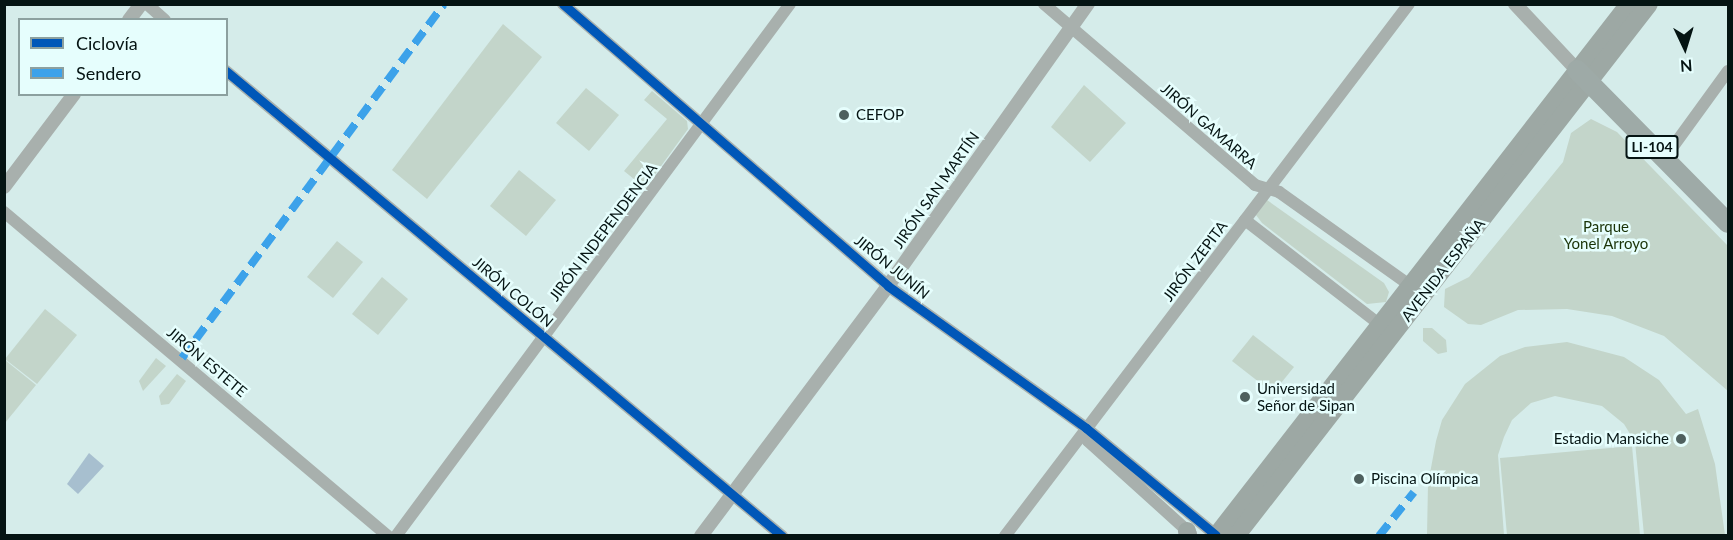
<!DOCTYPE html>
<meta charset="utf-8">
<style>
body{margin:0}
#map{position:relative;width:1733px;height:540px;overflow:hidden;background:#d5ecea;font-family:Lato,sans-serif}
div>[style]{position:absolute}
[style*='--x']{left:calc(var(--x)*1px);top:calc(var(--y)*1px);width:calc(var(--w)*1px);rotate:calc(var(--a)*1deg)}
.green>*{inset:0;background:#c3d5ca}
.water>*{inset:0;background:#a7bfcf}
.minor>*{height:12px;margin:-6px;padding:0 6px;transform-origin:6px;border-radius:6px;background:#a8b0ad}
.tertiary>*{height:14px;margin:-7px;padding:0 7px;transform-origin:7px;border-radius:7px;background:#a8b0ad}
.primary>*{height:18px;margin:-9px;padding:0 9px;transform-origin:9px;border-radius:9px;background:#9da8a4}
.trunk>*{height:20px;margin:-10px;padding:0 10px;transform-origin:10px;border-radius:10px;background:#9eaaa7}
.quiet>*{height:8px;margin-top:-4px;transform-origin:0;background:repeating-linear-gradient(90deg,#3ca2ea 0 15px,transparent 0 23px)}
.cycleway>*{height:9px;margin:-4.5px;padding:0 4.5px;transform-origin:4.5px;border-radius:4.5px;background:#0057b8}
.dots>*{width:16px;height:16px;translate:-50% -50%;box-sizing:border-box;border:3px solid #e6fefd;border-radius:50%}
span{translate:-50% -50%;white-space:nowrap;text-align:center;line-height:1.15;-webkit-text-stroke:5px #e6fefd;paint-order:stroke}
.shield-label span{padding:2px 4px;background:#e6fefd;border:2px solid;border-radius:4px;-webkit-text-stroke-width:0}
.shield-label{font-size:14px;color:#051413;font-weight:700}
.poi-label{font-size:15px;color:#051413}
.left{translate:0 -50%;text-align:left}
.right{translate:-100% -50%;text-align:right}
.street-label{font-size:15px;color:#051413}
.park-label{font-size:15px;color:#1a3307}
.frame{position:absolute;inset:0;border:6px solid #051413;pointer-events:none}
.legend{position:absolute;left:18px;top:18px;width:210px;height:78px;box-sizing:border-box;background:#e6fefd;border:2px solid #8ca09f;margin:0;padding:8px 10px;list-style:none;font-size:18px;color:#051413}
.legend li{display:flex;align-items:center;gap:12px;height:30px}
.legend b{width:30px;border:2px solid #8ca09f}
.north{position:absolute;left:1655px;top:18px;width:60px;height:60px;-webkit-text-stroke:4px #e6fefd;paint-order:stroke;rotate:176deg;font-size:16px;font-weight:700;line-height:24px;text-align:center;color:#051413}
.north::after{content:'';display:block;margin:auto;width:21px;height:27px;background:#051413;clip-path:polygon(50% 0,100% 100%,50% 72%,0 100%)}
</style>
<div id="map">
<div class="green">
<i style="clip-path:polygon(503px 24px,542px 57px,427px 199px,392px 170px)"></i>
<i style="clip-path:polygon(1084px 85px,1126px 123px,1090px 162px,1051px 127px)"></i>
<i style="clip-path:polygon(586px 88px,619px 115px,589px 151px,556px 123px)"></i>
<i style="clip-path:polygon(652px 91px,687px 121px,688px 129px,645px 188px,624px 171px,667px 119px,644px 100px)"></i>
<i style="clip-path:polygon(1591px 119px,1617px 132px,1728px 246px,1728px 391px,1664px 336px,1612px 316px,1567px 309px,1518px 310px,1481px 325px,1468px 324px,1444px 307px,1445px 289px,1469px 277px,1563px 162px,1571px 133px)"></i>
<i style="clip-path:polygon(519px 170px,556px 200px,526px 236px,490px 206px)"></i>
<i style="clip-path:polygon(1267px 200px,1384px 283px,1389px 292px,1386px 302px,1367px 304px,1262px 223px,1256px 215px)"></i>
<i style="clip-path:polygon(337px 241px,363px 262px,333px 298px,307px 277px)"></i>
<i style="clip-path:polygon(382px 277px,408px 299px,378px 335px,352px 314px)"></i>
<i style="clip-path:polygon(45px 309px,77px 335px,37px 384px,5px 359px)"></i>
<i style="clip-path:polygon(1423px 328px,1432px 328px,1446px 340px,1447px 352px,1438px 354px,1423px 341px)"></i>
<i style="clip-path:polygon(1253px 335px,1294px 367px,1273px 393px,1232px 361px)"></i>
<i style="clip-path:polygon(1567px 342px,1624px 357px,1659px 380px,1686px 414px,1698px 409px,1715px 464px,1725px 535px,1644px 535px,1635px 442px,1624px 424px,1602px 406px,1555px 396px,1531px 403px,1512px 420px,1504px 437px,1498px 455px,1504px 535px,1427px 535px,1428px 484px,1436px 441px,1442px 420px,1465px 384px,1500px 356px,1525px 347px)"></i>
<i style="clip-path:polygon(156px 358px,166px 366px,143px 391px,139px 381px)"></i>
<i style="clip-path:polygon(5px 360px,36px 385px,5px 423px)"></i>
<i style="clip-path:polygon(177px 374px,186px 381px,169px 404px,161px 405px,159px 396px)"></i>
<i style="clip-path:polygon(1632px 446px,1640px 535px,1507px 535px,1500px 458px)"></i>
</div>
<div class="water">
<i style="clip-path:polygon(89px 453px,104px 466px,78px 494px,67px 484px)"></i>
</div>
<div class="minor">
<i style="--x:147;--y:4;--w:24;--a:42"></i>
<i style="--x:563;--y:4;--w:430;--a:40.9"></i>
<i style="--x:888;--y:286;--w:244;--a:35.6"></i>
<i style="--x:1086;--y:428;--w:168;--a:39.5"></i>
<i style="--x:1044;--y:4;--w:278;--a:40.6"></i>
<i style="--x:1255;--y:185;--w:25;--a:16"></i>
<i style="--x:1279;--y:192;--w:167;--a:35.5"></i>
<i style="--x:226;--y:71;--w:725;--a:39.91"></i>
<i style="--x:1664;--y:159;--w:109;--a:-54"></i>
<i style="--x:4;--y:212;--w:502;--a:40.16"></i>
<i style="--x:1245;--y:220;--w:176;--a:37.8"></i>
<i style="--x:1086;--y:428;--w:13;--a:81"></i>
<i style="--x:1088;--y:441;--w:139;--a:42.1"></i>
<i style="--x:396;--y:536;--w:662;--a:-53.48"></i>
<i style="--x:1005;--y:536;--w:668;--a:-52.79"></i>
</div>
<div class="tertiary">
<i style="--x:1515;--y:4;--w:91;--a:46.8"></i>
<i style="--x:129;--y:20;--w:20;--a:-53"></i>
<i style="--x:4;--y:187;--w:116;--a:-53"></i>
<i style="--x:701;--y:536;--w:312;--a:-53.2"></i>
<i style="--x:888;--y:286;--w:346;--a:-54.7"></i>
</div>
<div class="primary">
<i style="--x:1187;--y:531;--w:5;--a:79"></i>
<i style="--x:1216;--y:536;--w:673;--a:-52.18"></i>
<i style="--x:1236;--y:536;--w:673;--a:-52.18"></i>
</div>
<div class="trunk">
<i style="--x:1577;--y:70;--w:215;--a:45.4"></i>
</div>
<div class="quiet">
<i style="--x:182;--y:358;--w:440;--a:-53.5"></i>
<i style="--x:1379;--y:536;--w:56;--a:-51.5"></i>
</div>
<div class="cycleway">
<i style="--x:563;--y:4;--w:430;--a:40.9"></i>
<i style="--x:888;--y:286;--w:244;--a:35.6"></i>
<i style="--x:1086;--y:428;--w:168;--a:39.5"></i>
<i style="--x:226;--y:71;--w:725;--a:39.91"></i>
</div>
<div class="dots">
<i style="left:844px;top:115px;background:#4e605e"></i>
<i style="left:1245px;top:397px;background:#4e605e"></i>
<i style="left:1681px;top:439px;background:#4e605e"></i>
<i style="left:1359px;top:479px;background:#4e605e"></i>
</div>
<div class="shield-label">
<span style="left:1652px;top:147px">LI-104</span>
</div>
<div class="poi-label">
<span class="left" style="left:856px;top:115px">CEFOP</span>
<span class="left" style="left:1257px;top:397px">Universidad<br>Señor de Sipan</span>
<span class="right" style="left:1669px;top:439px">Estadio Mansiche</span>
<span class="left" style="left:1371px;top:479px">Piscina Olímpica</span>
</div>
<div class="street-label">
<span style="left:1209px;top:126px;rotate:41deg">JIRÓN GAMARRA</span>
<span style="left:936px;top:190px;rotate:-55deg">JIRÓN SAN MARTÍN</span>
<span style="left:603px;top:232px;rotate:-53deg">JIRÓN INDEPENDENCIA</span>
<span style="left:1195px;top:261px;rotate:-53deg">JIRÓN ZEPITA</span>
<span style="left:892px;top:267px;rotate:39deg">JIRÓN JUNÍN</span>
<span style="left:1443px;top:270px;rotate:-52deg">AVENIDA ESPAÑA</span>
<span style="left:513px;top:292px;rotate:40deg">JIRÓN COLÓN</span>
<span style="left:207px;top:362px;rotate:40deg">JIRÓN ESTETE</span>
</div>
<div class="park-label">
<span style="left:1606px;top:235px">Parque<br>Yonel Arroyo</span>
</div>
<div class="frame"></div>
<ul class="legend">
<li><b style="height:8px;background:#0057b8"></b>Ciclovía</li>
<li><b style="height:8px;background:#3ca2ea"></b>Sendero</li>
</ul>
<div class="north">N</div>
</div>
